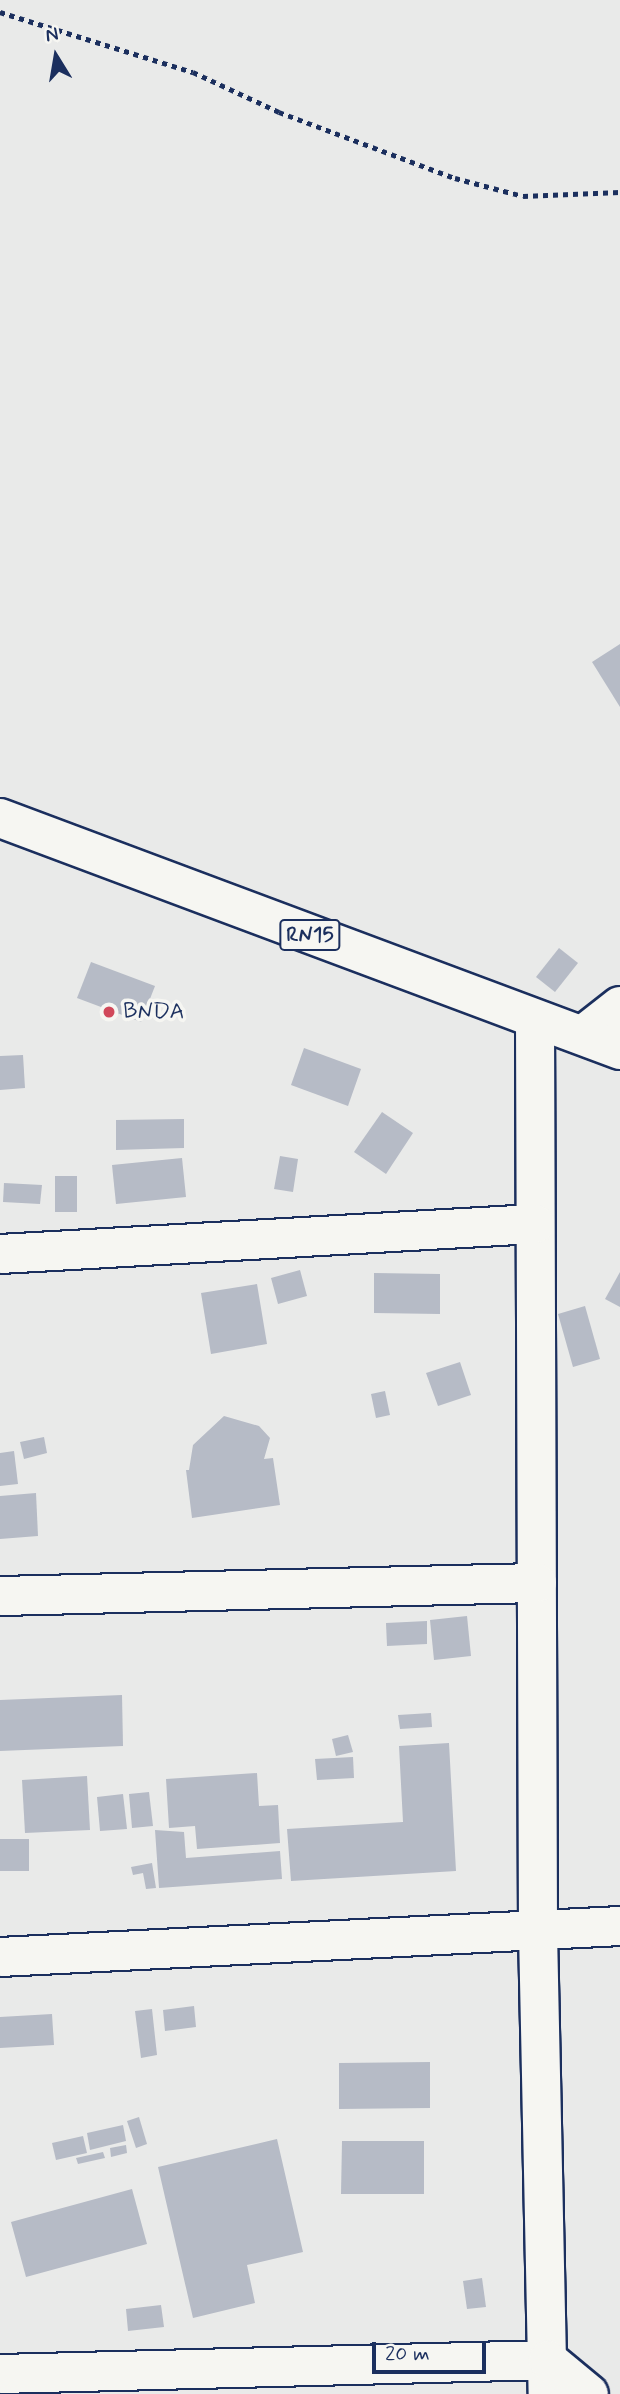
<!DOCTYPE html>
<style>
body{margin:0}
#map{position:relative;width:620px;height:2394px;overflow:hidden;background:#e9eae9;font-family:Mynerve,sans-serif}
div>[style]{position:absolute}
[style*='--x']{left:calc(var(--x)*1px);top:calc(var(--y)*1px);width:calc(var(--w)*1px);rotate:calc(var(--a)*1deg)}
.building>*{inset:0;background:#b6bbc6}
.path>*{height:4.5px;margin-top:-2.25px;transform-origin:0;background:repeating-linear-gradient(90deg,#1b2f5e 0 5px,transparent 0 10px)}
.roads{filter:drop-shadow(2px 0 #1b2f5e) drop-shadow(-2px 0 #1b2f5e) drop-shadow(0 2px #1b2f5e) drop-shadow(0 -2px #1b2f5e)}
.street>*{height:38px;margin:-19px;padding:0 19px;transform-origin:19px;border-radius:19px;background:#f6f6f2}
.primary>*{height:38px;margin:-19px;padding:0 19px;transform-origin:19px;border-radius:19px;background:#f6f6f2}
.dots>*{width:19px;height:19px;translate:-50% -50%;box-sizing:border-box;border:4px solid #f6f6f2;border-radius:50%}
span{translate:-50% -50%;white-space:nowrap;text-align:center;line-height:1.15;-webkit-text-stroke:7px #f6f6f2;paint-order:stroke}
.shield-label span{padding:2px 5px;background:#f6f6f2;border:2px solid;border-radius:5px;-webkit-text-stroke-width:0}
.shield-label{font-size:21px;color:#1b2f5e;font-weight:700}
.poi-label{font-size:23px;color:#1b2f5e}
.left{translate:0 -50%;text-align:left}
.north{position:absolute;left:21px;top:21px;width:70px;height:70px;-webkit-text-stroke:5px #f6f6f2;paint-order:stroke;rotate:349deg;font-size:19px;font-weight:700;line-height:28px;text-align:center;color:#1b2f5e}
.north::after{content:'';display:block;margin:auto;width:24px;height:32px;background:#1b2f5e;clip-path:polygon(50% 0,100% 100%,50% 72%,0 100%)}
.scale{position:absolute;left:372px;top:2342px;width:114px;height:32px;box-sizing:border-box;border:4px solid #1b2f5e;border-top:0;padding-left:9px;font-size:21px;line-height:24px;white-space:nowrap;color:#1b2f5e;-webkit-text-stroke:5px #f6f6f2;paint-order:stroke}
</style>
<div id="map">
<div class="building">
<i style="clip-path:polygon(620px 644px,620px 707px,592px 662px)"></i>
<i style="clip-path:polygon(559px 948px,578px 963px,555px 992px,536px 977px)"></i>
<i style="clip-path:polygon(91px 962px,155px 986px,141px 1022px,77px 998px)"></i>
<i style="clip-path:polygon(304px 1048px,361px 1069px,348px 1106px,291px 1085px)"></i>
<i style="clip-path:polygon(23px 1055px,25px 1088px,0 1090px,0 1056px)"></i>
<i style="clip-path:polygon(382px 1112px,413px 1133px,386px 1174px,354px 1152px)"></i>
<i style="clip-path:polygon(184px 1119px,184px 1148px,116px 1150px,116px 1120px)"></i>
<i style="clip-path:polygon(280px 1156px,298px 1159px,293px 1192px,274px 1189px)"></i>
<i style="clip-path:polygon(182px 1158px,186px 1197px,116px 1204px,112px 1165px)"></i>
<i style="clip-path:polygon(55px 1176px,77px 1176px,77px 1212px,55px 1212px)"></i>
<i style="clip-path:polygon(4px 1183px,42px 1185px,40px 1204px,3px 1202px)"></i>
<i style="clip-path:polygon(300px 1270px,307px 1296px,278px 1304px,271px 1278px)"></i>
<i style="clip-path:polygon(620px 1272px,620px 1307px,605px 1299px)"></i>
<i style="clip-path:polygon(374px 1273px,440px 1274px,440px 1314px,374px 1313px)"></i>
<i style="clip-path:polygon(257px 1284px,267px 1344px,211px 1354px,201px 1293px)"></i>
<i style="clip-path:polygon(585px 1306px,600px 1359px,573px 1367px,558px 1314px)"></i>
<i style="clip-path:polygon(460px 1362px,471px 1395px,438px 1406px,426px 1373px)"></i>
<i style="clip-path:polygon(385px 1391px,390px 1415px,376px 1418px,371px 1394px)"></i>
<i style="clip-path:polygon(224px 1416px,259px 1426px,270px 1438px,264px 1459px,273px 1458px,280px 1505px,192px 1518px,186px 1470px,189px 1470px,193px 1445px)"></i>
<i style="clip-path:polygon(44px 1437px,47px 1453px,24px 1459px,20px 1442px)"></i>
<i style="clip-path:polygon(14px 1451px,18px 1484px,0 1486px,0 1453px)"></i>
<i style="clip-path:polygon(36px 1493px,38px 1536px,0 1539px,0 1496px)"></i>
<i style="clip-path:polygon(467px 1616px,471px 1656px,434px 1660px,430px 1620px)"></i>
<i style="clip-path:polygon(427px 1621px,427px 1644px,387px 1646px,386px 1623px)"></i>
<i style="clip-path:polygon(122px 1695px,123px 1746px,0 1751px,0 1700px)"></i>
<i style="clip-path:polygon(431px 1713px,432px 1727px,400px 1729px,398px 1715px)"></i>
<i style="clip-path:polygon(348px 1735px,353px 1752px,336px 1756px,332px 1739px)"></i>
<i style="clip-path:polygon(449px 1743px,456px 1871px,291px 1881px,287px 1829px,403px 1822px,399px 1746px)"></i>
<i style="clip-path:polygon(353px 1757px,354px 1778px,317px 1780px,315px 1759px)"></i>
<i style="clip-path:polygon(257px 1773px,259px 1806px,278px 1805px,280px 1843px,197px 1849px,195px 1826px,169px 1828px,166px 1779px)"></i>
<i style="clip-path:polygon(87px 1776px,90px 1830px,25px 1833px,22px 1780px)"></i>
<i style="clip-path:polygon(149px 1792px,153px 1826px,132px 1828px,129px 1794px)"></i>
<i style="clip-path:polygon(123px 1794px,127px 1829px,100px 1831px,97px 1797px)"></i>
<i style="clip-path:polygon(155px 1830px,184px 1832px,186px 1858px,280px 1851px,282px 1879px,159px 1888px)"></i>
<i style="clip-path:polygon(0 1839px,29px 1839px,29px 1871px,0 1871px)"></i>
<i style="clip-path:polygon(152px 1863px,156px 1888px,146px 1889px,143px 1873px,133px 1875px,131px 1867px)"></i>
<i style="clip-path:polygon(194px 2006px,196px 2027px,165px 2031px,163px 2010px)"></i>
<i style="clip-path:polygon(152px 2009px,157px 2055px,141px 2058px,135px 2011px)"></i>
<i style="clip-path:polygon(52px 2014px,54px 2045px,0 2048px,0 2017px)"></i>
<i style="clip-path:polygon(430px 2062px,430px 2108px,339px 2109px,339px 2063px)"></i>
<i style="clip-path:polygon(139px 2117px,147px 2144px,136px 2148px,127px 2121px)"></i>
<i style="clip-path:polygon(123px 2125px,126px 2141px,90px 2150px,87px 2133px)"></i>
<i style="clip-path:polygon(83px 2136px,87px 2153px,56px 2160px,52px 2143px)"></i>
<i style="clip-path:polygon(277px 2139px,303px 2252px,247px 2265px,255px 2303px,193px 2318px,158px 2167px)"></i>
<i style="clip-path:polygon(342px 2141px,424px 2141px,424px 2194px,341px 2194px)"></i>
<i style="clip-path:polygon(126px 2145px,127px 2153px,111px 2157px,110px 2148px)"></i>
<i style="clip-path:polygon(103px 2152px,105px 2158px,78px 2164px,76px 2158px)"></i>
<i style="clip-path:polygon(132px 2189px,147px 2244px,26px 2277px,11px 2222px)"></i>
<i style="clip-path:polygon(482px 2278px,486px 2307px,467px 2309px,463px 2281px)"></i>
<i style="clip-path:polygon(161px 2305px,164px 2327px,128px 2331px,126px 2309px)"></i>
</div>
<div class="path">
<i style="--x:0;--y:12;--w:202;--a:17.3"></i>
<i style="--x:193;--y:72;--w:95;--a:24.9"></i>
<i style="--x:279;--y:112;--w:188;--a:20.6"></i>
<i style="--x:455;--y:178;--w:70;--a:14.8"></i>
<i style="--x:523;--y:196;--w:97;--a:-2.4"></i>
</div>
<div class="roads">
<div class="street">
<i style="--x:535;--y:1020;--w:912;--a:89.81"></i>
<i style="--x:538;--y:1932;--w:462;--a:88.8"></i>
<i style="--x:583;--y:1035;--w:47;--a:-38.1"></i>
<i style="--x:0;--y:1254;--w:536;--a:-3.21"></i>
<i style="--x:0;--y:1596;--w:537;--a:-1.39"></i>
<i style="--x:0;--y:1957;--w:621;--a:-2.86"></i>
<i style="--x:0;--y:2374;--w:548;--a:-1.46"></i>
<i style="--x:548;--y:2360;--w:53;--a:39.7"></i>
</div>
<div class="primary">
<i style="--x:0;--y:818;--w:662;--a:20.52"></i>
</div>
</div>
<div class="dots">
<i style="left:109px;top:1012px;background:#d1495b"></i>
</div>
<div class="shield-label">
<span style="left:310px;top:935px">RN15</span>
</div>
<div class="poi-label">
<span class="left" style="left:123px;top:1012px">BNDA</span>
</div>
<div class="north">N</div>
<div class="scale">20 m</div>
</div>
